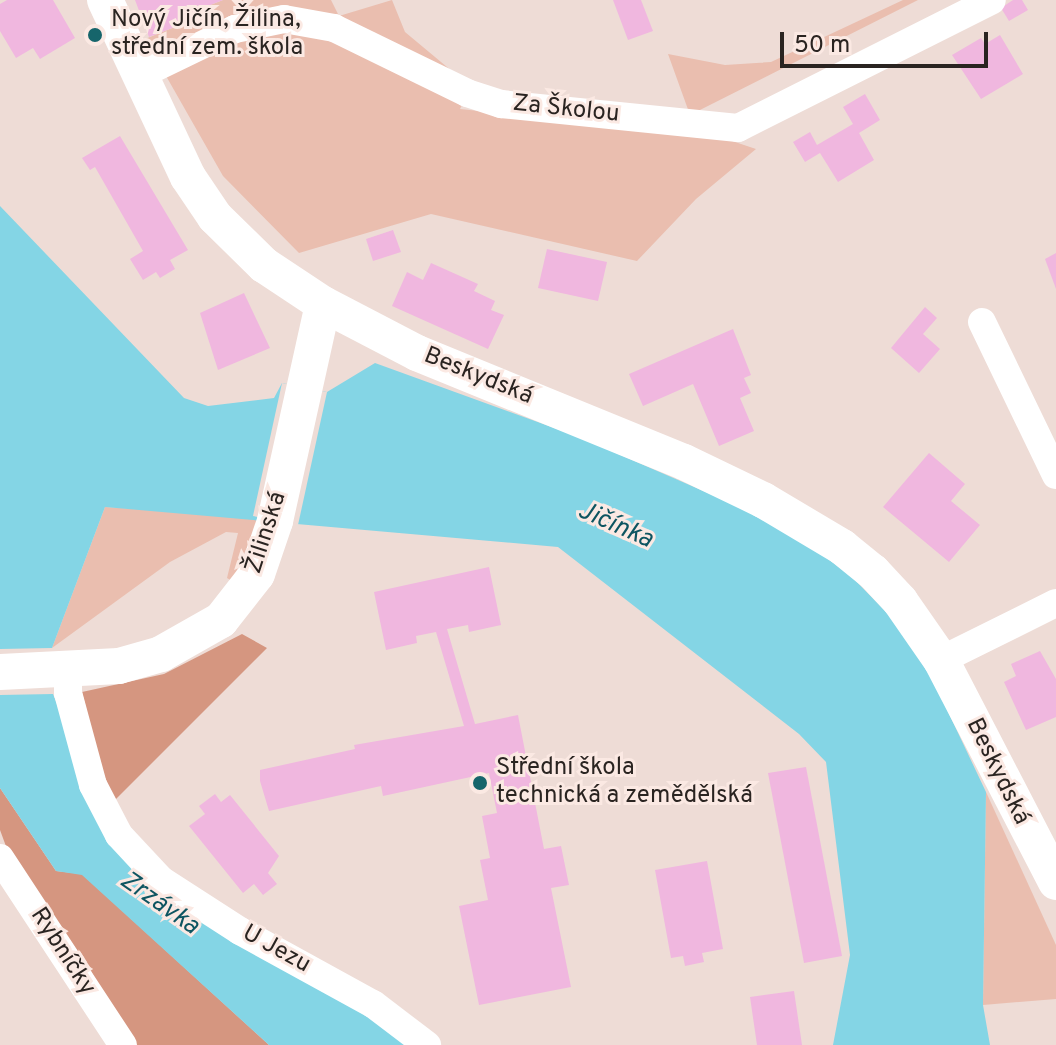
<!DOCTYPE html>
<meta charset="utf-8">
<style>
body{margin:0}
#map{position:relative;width:1056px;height:1045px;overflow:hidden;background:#eedcd6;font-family:Overpass,sans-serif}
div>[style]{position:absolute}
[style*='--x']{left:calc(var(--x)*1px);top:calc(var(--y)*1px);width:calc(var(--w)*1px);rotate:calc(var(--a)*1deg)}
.green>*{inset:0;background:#eabeaf}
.forest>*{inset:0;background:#d59680}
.water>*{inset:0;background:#84d5e5}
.pier>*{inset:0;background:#eedcd6}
.building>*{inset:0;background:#f0b7df}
.minor>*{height:28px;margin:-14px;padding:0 14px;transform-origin:14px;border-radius:14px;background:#fff}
.tertiary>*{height:36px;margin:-18px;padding:0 18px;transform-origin:18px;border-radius:18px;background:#fff}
.dots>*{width:22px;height:22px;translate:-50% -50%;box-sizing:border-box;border:4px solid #fbe9e3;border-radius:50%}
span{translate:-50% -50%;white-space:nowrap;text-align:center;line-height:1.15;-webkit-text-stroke:6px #fbe9e3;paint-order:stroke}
.poi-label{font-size:24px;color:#2a2421}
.left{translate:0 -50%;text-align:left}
.street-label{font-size:24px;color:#2a2421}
.water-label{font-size:26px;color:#0e5561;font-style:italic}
.scale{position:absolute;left:780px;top:32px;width:208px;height:36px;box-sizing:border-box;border:4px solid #2a2421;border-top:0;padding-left:10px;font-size:24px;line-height:28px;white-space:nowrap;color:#2a2421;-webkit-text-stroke:6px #fbe9e3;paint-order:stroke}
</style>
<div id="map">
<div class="green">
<i style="clip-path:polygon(223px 0,331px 0,339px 16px,392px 0,405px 32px,471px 87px,460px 109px,717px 136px,756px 149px,696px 199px,637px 261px,431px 214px,299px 253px,223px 176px,145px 39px,192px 20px,190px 13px)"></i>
<i style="clip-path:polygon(903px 0,918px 0,690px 115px,668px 54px,725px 65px,771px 62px)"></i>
<i style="clip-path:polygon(105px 507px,253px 516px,260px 518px,232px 581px,227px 578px,238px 533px,226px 532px,170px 562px,52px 648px)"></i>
<i style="clip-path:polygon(986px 792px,1056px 945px,1056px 999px,983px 1005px)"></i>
</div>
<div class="forest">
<i style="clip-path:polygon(242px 634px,267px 648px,110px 805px,82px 692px,164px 674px)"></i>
<i style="clip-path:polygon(0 788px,56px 871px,82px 874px,269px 1045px,128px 1045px,91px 971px,7px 849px,0 830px)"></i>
</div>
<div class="water">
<i style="clip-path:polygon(0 206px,184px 398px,208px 406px,274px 398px,282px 383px,327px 392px,375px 363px,579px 437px,731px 503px,805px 542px,851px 576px,892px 618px,933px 680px,986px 792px,983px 1005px,990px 1045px,833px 1045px,850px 955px,826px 762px,799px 734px,558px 547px,105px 507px,52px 648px,0 649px)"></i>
<i style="clip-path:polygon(53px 694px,107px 829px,417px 1045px,269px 1045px,82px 875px,56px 871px,0 788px,0 695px)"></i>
</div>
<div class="pier">
<i style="clip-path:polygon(282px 383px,327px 392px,298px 525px,253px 516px)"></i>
</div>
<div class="building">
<i style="clip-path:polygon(7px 0,53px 0,75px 38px,40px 59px,33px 48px,16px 58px,0 31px,0 4px)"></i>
<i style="clip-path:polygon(135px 0,223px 0,190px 13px,193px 20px,149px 37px)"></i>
<i style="clip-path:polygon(613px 0,641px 0,653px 31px,628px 40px)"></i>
<i style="clip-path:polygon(1013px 0,1022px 0,1028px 10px,1009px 21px,1001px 8px)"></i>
<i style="clip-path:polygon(1000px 35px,1023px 74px,981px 99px,952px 55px,981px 38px,985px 44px)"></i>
<i style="clip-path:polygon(865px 94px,880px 120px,859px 133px,874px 160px,838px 182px,820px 153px,805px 162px,793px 142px,810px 132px,817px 145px,853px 124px,843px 107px)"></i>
<i style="clip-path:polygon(120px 136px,188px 250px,170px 260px,175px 269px,160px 278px,156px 272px,143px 280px,130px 259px,143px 251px,95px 167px,90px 170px,82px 158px)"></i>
<i style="clip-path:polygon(393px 230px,401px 252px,373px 261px,366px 239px)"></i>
<i style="clip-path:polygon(547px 249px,607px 262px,598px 301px,538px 288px)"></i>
<i style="clip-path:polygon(1056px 253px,1056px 289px,1045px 259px)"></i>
<i style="clip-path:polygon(431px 263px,478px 284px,474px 291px,495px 301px,491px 310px,504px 315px,488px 349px,392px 306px,407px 272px,423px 280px)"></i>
<i style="clip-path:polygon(244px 293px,270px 348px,218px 370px,200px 313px)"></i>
<i style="clip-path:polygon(925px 307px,937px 318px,923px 334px,940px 349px,919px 373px,891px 348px)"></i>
<i style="clip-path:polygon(733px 329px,751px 375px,744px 378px,751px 393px,740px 398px,754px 431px,719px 446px,693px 384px,643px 406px,629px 374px)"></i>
<i style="clip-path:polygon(929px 453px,965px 484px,951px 501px,980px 525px,949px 562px,883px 507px)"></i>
<i style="clip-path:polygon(489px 567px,501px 625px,469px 632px,468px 625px,447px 629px,475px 724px,518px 715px,544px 849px,561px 846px,569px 885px,551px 888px,571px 987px,479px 1005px,459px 906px,488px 900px,480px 860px,490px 858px,482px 816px,497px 813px,489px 773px,383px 796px,381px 786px,269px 811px,260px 781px,260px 770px,355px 749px,354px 745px,464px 726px,436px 632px,416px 636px,417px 643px,386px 650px,374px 592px)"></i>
<i style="clip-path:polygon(1040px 651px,1056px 679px,1056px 717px,1026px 730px,1004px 682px,1016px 676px,1011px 664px)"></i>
<i style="clip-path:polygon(806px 767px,842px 956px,804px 963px,768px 773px)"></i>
<i style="clip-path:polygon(215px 794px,221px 802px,230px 795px,279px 856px,268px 873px,277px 884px,263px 895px,254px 884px,243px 893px,189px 826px,205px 814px,199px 806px)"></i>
<i style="clip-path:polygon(707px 861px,723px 949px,702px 953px,704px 962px,685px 966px,683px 956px,671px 958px,655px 870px)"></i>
<i style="clip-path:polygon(794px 991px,802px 1045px,757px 1045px,750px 997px)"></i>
</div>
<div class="minor">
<i style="--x:138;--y:76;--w:108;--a:-25.9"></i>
<i style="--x:235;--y:29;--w:50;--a:-11.5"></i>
<i style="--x:284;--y:19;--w:51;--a:10.2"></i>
<i style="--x:334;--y:28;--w:148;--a:26"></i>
<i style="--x:467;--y:93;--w:36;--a:18"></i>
<i style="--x:501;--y:104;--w:238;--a:5.8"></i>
<i style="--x:738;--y:128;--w:284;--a:-26.7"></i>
<i style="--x:982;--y:322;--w:170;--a:64.2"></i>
<i style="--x:941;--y:660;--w:128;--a:-26.4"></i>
<i style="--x:68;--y:670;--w:23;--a:90"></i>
<i style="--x:68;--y:693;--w:95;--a:74.8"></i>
<i style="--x:93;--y:785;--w:56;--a:62.5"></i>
<i style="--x:119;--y:835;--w:62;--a:47"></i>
<i style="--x:161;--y:880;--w:94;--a:32.8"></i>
<i style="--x:240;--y:931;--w:152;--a:28.8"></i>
<i style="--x:373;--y:1004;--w:68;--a:37.2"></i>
<i style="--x:0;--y:858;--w:224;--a:56.7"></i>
</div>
<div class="tertiary">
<i style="--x:105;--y:0;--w:195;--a:64.9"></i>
<i style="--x:188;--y:177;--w:48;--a:56"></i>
<i style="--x:215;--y:217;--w:69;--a:44.4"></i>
<i style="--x:264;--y:265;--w:71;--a:33.5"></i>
<i style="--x:323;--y:304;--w:106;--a:27.5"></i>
<i style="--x:417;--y:353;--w:288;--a:22.2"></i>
<i style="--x:684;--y:462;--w:88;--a:25.7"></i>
<i style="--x:763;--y:500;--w:92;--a:30.7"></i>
<i style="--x:842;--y:547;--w:40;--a:39"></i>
<i style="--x:873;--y:572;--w:40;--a:47"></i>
<i style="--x:900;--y:601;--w:72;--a:55.2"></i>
<i style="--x:941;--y:660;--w:250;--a:62.6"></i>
<i style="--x:0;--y:672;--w:119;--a:-2.9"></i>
<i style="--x:119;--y:666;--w:44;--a:-15.9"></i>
<i style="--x:161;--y:654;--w:69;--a:-29.5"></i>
<i style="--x:221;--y:620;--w:58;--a:-52"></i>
<i style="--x:257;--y:574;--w:56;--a:-71.2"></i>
<i style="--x:275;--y:521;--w:222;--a:-77.5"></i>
</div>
<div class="dots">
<i style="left:95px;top:35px;background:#16656b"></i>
<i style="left:480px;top:783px;background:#16656b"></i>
</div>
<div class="poi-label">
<span class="left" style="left:111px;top:35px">Nový Jičín, Žilina,<br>střední zem. škola</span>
<span class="left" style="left:496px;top:783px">Střední škola<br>technická a zemědělská</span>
</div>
<div class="street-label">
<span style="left:566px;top:110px;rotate:6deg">Za Školou</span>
<span style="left:478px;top:377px;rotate:22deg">Beskydská</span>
<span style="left:267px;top:533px;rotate:-72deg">Žilinská</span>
<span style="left:997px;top:772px;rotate:64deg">Beskydská</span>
<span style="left:276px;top:950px;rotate:29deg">U Jezu</span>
<span style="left:62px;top:952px;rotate:57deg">Rybníčky</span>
</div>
<div class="water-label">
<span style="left:615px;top:526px;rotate:24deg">Jičínka</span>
<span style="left:159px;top:904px;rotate:35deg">Zrzávka</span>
</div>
<div class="scale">50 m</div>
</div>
